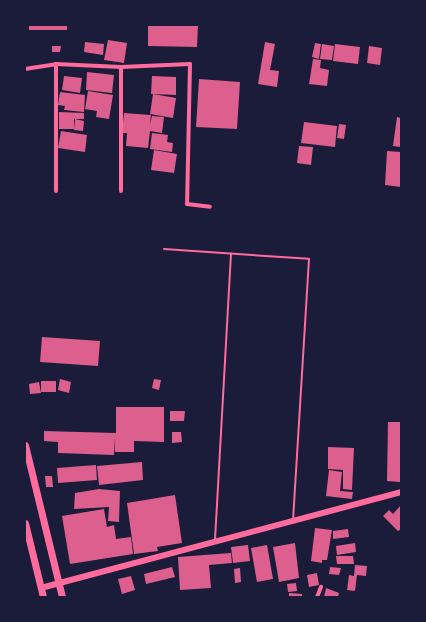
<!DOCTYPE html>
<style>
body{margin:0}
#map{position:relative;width:426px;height:622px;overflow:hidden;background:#1b1b3a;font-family:Jost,sans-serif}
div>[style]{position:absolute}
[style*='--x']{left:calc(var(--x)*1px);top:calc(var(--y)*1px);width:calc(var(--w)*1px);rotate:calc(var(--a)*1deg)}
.building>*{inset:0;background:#dd5f8e}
.service>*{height:2px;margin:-1px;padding:0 1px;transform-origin:1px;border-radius:1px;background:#ff6b9d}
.minor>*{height:4px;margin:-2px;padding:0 2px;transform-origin:2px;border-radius:2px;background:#ff6b9d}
.tertiary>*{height:5.5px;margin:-2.75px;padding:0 2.75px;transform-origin:2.75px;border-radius:2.75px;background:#ff6b9d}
.primary>*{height:7px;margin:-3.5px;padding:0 3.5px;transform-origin:3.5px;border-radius:3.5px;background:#ff6b9d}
span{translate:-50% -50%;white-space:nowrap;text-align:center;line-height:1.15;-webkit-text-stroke:3px #1b1b3a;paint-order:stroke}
.frame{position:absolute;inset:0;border:26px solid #1b1b3a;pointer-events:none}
</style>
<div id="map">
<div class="building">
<i style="clip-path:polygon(29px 25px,67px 25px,67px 30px,29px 30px)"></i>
<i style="clip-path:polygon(148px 25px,198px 25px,197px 47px,148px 46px)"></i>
<i style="clip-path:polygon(108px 40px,127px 43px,124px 63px,104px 60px)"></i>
<i style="clip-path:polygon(85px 42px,104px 44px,103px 55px,84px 52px)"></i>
<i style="clip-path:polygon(265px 42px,275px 44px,270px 70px,279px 71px,277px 87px,258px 84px)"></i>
<i style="clip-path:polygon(315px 43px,321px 44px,319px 59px,312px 57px)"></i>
<i style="clip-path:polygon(322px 44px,334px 46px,332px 60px,320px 59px)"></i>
<i style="clip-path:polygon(335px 44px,360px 47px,358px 64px,333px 61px)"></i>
<i style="clip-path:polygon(52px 46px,61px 46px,60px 52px,52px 52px)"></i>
<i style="clip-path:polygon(369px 46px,382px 48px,380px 65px,367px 63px)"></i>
<i style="clip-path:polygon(313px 59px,321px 60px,320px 68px,329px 70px,327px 86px,309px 84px)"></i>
<i style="clip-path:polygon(87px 72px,114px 75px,112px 93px,86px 90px)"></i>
<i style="clip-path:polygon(64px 76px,82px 78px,80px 93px,62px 90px)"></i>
<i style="clip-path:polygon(152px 76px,176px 77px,176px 95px,151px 94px)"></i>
<i style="clip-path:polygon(199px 79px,240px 82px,237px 129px,196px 127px)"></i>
<i style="clip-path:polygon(88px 91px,113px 95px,109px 119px,96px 117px,97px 111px,85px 109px)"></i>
<i style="clip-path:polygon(60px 92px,85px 95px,84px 112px,64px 110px,65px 106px,58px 105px)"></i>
<i style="clip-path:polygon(153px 94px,176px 98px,173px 118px,150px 114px)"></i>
<i style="clip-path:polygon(59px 112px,84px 113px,84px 119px,72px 119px,74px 119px,74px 129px,59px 129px)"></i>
<i style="clip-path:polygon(124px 113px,151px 115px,150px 124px,152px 116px,164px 117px,162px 133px,150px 131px,148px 148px,126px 146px,127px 133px,122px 133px)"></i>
<i style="clip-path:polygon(397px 117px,401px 118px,401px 147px,393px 146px)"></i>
<i style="clip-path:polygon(75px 119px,84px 121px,83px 131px,74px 130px)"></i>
<i style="clip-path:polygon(304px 122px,337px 126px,335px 147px,301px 143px)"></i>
<i style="clip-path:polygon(339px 124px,346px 125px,344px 139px,337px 138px)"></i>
<i style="clip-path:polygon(61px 131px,87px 135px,85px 152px,58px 148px)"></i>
<i style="clip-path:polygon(152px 133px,168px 135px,167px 142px,173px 143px,172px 152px,150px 149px)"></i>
<i style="clip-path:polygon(299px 146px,313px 147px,311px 165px,297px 163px)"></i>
<i style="clip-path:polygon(154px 150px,177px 154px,174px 173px,151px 170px)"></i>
<i style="clip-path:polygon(387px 151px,401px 152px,401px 187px,385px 185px)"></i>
<i style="clip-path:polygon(42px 337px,100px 341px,98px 366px,40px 362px)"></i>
<i style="clip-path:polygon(60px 379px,71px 382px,69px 393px,58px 390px)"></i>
<i style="clip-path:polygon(154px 379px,161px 380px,159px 390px,152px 388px)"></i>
<i style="clip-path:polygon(41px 381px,56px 381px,56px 392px,41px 392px)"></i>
<i style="clip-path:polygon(39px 382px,41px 393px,30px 394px,29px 384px)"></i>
<i style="clip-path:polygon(116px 407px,164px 407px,164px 442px,134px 441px,134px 452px,115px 452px,115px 438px,114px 455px,58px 453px,58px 442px,44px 441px,44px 431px,116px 433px)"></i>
<i style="clip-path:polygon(170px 411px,185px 411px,184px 421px,170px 421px)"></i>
<i style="clip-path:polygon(388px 422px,401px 422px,400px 482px,387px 481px)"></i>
<i style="clip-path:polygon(172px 432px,181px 432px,182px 442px,172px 443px)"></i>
<i style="clip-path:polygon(328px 447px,354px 448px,352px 490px,343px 489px,343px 470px,328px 469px)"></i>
<i style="clip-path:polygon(142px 462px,143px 480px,99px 485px,97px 466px)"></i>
<i style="clip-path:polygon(96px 465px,97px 480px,58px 483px,57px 468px)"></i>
<i style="clip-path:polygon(329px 470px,342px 472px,340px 491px,353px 492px,352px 499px,326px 496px)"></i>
<i style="clip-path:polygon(45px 476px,52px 476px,53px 487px,46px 487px)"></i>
<i style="clip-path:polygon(99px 489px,120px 491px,119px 522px,108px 521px,109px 507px,74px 509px,75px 493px)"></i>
<i style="clip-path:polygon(175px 495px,182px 543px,157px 547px,158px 551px,134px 554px,127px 503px)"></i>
<i style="clip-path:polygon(401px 505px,401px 529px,398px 531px,383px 516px,389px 510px,393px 514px)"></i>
<i style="clip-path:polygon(104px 509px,107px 527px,114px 525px,116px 539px,131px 537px,133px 554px,70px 564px,62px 516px)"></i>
<i style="clip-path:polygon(315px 528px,332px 530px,327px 560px,322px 560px,322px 563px,311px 561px)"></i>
<i style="clip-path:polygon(348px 529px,349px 537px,333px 539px,333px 531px)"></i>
<i style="clip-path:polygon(295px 543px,299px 578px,279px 582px,273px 547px)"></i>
<i style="clip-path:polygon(355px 543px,356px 552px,337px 555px,336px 546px)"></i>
<i style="clip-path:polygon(248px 545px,250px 561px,233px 563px,231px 547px)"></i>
<i style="clip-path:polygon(267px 545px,273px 579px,257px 582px,251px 548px)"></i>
<i style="clip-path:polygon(231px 553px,232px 563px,209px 565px,211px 588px,180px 590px,178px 557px)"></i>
<i style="clip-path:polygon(336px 556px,353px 556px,354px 564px,337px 564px)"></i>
<i style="clip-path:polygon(355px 565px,367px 566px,366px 576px,357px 575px,355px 591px,347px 590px,349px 575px,354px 576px)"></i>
<i style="clip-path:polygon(172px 567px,175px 577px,146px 584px,144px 574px)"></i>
<i style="clip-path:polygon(330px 567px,341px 568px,339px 575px,329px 574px)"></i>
<i style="clip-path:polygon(240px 568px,241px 582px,235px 583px,234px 569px)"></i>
<i style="clip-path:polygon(317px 573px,319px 585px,309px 587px,307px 575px)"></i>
<i style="clip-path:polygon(131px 576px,135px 590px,122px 594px,118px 579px)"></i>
<i style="clip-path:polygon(296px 583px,297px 591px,288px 592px,287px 584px)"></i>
<i style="clip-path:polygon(326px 588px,339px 593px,338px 597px,324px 597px)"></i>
<i style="clip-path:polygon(289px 593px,302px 594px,302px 597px,289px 597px)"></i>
</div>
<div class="service">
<i style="--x:164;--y:249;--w:145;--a:3.9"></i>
<i style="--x:309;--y:259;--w:260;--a:93.5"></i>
<i style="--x:215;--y:540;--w:287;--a:-86.8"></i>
</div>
<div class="minor">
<i style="--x:121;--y:67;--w:124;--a:90"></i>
<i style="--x:25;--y:69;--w:31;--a:-9"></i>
<i style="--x:56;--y:64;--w:65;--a:2.6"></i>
<i style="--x:121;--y:67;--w:69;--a:-2.5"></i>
<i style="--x:190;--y:64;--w:140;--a:91.2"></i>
<i style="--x:187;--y:204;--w:23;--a:7"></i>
<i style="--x:56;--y:191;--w:127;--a:-90"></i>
<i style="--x:317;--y:597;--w:11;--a:-68"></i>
</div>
<div class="tertiary">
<i style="--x:41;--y:588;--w:373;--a:-14.9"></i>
</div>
<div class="primary">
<i style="--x:25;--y:445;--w:156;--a:76.3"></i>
<i style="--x:25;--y:523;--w:76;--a:76.3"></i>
</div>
<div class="frame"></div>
</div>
